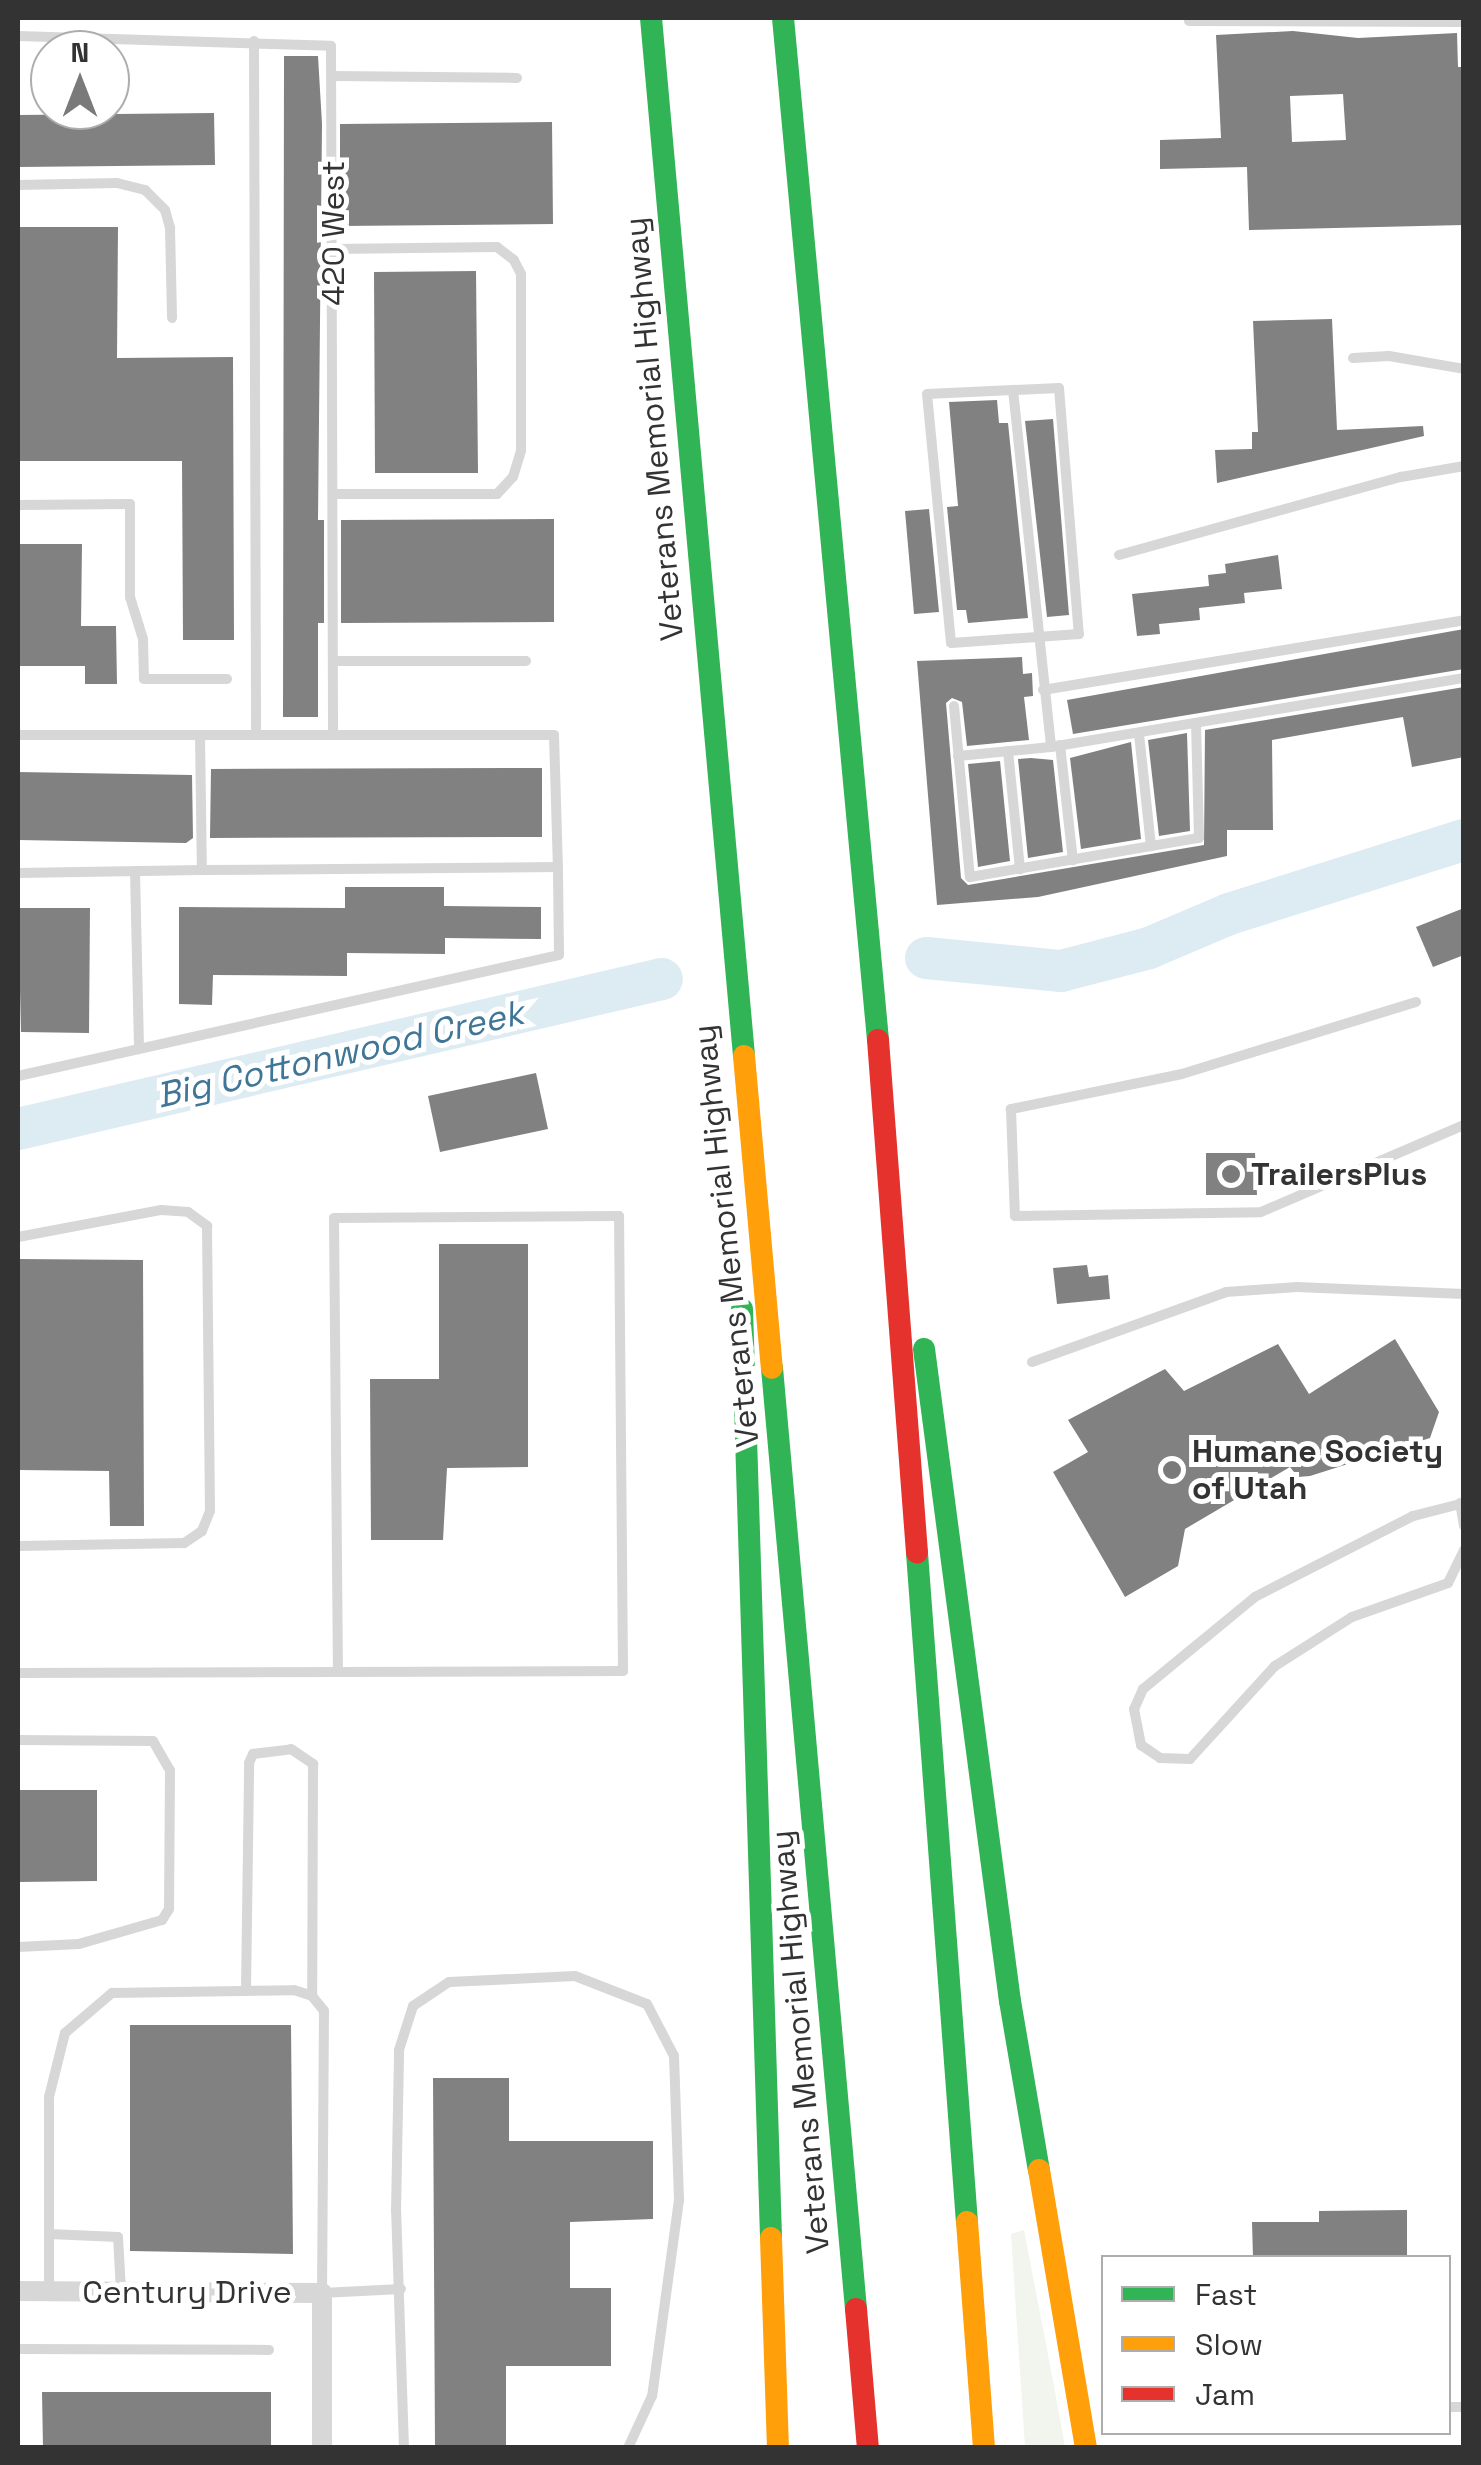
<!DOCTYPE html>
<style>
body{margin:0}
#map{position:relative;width:1481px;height:2465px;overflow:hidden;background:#fff;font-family:"Space Grotesk",sans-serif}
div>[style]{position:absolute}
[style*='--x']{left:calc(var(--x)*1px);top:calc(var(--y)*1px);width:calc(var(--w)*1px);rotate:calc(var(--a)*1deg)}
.green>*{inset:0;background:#f1f5ed}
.river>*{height:42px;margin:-21px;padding:0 21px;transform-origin:21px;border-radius:21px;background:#ddebf3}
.building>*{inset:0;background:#818181}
.lane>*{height:10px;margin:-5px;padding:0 5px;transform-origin:5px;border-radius:5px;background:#d7d7d7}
.street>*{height:20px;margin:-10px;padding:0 10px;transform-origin:10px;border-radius:10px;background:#d7d7d7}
.fast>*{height:22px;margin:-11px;padding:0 11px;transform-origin:11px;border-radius:11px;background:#30b455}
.slow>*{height:22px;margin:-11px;padding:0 11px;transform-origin:11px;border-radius:11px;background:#ff9f0a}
.jam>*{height:22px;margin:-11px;padding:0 11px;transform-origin:11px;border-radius:11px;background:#e5322d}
.dots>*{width:28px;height:28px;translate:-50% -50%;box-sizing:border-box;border:5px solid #fff;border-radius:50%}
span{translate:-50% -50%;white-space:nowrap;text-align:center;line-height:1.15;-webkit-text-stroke:10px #fff;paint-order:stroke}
.street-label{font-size:32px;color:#333}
.poi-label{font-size:32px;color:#333;font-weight:700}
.left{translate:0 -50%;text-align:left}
.water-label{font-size:35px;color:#3f7597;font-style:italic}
.frame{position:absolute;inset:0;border:20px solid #333;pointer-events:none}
.legend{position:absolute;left:1101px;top:2255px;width:350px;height:180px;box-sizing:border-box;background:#fff;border:2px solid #adadad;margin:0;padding:12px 18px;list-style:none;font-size:30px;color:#333}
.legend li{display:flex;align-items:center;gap:20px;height:50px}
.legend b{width:50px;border:2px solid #adadad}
.north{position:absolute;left:30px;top:30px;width:100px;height:100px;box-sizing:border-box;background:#fff;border:2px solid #adadad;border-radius:50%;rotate:0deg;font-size:28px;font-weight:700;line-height:40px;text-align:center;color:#333}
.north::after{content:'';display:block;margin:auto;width:35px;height:45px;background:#7a7a7a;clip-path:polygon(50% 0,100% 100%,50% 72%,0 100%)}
</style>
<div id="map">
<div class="green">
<i style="clip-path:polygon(1024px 2230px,1054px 2386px,1065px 2447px,1025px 2447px,1011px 2234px)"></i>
</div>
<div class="river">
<i style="--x:926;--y:958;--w:136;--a:5.5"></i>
<i style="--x:1061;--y:971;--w:91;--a:-14.6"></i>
<i style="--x:1149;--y:948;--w:87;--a:-23"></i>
<i style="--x:1229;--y:914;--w:246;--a:-17.5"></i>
<i style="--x:18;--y:1129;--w:661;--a:-13.11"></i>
</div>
<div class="building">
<i style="clip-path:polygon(evenodd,1293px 31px,1358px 38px,1457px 33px,1458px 67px,1464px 67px,1464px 225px,1249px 230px,1247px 167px,1160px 169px,1160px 140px,1221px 138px,1216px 35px,1293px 31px,1343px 94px,1346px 140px,1292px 142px,1290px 96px,1343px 94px)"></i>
<i style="clip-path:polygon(284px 56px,318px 56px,322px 124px,318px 520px,324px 520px,324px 623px,318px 623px,318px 717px,283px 717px)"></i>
<i style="clip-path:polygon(214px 113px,215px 165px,18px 167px,18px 115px)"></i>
<i style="clip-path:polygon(552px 122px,553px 224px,340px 226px,340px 124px)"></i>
<i style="clip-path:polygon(18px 227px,118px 227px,117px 358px,233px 357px,234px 640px,183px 640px,182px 461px,18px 461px)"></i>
<i style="clip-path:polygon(476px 271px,478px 473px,375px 473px,374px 272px)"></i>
<i style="clip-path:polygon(1332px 319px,1337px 430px,1423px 426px,1424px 436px,1217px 483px,1215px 450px,1252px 449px,1252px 432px,1258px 432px,1253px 321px)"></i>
<i style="clip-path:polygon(997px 400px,999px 423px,1008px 423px,1028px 618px,968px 623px,966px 610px,957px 610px,947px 507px,958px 506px,949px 402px)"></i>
<i style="clip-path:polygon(1053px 419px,1069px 615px,1047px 617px,1025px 421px)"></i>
<i style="clip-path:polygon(929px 509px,939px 612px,914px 614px,905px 511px)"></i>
<i style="clip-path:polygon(554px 519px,554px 622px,341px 623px,341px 520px)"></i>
<i style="clip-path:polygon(18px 544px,82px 544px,81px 626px,116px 626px,117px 684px,85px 684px,85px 666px,18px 666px)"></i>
<i style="clip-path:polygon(1278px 555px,1282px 589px,1244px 593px,1245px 603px,1199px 608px,1200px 620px,1159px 624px,1160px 634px,1137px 636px,1132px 594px,1209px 586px,1208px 575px,1226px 573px,1225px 564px)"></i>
<i style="clip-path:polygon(1464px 629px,1464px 669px,1073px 734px,1067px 700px)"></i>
<i style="clip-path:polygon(1022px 657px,1023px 674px,1032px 673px,1033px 696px,1024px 697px,1029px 740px,967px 746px,962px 702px,952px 698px,946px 703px,961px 878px,968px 885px,1204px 845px,1205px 730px,1464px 687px,1464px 757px,1412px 767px,1403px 717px,1272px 740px,1273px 830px,1227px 830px,1227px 856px,1038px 897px,937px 905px,917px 661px)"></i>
<i style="clip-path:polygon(1187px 733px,1190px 831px,1159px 836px,1148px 740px)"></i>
<i style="clip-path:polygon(1131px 742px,1141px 839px,1081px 849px,1070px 758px)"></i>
<i style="clip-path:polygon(1031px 758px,1053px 760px,1063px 852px,1028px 858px,1018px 759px)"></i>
<i style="clip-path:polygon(1000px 761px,1010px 861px,978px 867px,968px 764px)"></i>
<i style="clip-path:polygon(542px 768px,542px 837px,210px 838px,211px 769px)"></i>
<i style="clip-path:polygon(18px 772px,192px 775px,193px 838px,186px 843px,18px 840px)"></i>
<i style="clip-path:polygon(345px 887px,444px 887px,444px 906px,541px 907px,541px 939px,445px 938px,445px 954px,347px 953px,347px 976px,213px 975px,212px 1005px,179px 1004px,179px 907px,345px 908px)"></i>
<i style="clip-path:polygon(18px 908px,90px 908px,89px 1033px,21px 1032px)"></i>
<i style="clip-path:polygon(1464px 908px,1464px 955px,1433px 967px,1416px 927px)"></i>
<i style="clip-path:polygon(536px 1073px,548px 1129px,440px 1152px,428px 1096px)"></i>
<i style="clip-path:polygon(1206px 1153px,1255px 1153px,1257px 1195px,1206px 1195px)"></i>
<i style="clip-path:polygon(439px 1244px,528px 1244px,528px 1467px,447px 1468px,443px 1540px,371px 1540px,370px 1379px,439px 1379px)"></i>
<i style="clip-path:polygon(18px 1259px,143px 1260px,144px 1526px,110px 1526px,109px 1471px,18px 1470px)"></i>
<i style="clip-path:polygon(1087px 1265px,1089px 1277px,1108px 1275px,1110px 1299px,1057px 1304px,1053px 1268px)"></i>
<i style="clip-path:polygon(1395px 1339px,1439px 1412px,1430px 1438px,1310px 1476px,1298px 1477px,1290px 1467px,1185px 1529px,1178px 1566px,1125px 1597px,1053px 1472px,1088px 1452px,1068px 1420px,1165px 1369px,1184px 1391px,1278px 1344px,1309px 1394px)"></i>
<i style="clip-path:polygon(18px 1790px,97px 1790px,97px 1881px,18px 1882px)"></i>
<i style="clip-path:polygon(130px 2025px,291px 2025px,293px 2254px,130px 2251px)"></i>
<i style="clip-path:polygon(433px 2078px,509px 2078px,509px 2141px,653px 2141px,653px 2219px,570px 2222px,570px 2288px,611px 2288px,611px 2366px,506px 2366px,506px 2448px,435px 2448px)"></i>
<i style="clip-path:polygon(1407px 2210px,1407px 2258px,1253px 2258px,1252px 2222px,1319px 2222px,1319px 2211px)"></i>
<i style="clip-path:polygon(42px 2392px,271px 2392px,271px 2448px,43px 2448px)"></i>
</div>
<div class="lane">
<i style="--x:1189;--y:21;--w:275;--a:0.2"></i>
<i style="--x:18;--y:36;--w:313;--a:1.8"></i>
<i style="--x:331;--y:46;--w:689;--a:89.83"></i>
<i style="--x:254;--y:41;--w:694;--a:89.83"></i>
<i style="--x:333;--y:76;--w:184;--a:0.6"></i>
<i style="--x:18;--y:185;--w:99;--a:-1.2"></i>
<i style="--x:117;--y:183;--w:29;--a:14"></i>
<i style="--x:145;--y:190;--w:28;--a:45"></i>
<i style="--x:165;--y:210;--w:19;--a:74"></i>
<i style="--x:170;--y:228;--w:90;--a:88.7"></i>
<i style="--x:1353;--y:358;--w:36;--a:-3"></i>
<i style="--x:1389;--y:356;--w:76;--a:9.8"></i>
<i style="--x:1059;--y:388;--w:247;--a:85.4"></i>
<i style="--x:1079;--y:634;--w:128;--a:176"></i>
<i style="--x:951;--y:643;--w:250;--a:-95.5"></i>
<i style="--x:927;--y:394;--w:132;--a:-2.6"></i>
<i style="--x:1013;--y:390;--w:359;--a:83.9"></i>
<i style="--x:1051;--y:747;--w:419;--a:-9.5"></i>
<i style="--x:333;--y:494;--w:164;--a:0"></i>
<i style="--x:497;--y:494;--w:23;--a:-47"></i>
<i style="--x:513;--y:477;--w:28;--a:-73"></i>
<i style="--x:521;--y:450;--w:176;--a:-90"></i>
<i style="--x:521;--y:274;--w:16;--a:-117"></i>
<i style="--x:514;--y:260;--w:21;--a:-143"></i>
<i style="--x:497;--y:247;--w:164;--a:179.3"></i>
<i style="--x:18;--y:505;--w:112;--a:-0.5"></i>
<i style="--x:130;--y:504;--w:93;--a:90"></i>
<i style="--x:130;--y:597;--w:44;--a:72.8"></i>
<i style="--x:143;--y:639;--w:40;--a:88.6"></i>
<i style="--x:144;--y:679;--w:83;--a:0"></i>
<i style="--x:1119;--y:555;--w:293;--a:-15.5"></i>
<i style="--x:1401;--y:477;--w:64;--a:-9.9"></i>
<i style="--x:333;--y:661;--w:193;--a:0"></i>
<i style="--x:1043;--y:690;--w:427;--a:-9.4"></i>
<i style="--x:954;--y:706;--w:172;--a:84.7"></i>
<i style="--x:970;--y:877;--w:232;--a:-9.7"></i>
<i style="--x:1199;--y:838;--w:113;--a:-91.5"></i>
<i style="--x:1139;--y:734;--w:113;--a:83.9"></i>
<i style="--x:18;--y:735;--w:182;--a:0"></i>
<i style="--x:200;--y:735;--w:135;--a:89.2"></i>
<i style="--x:202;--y:870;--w:184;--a:179.1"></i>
<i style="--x:200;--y:735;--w:354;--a:0"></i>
<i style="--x:554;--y:735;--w:132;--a:88.3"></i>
<i style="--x:558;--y:867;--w:356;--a:179.5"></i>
<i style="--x:1060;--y:745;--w:116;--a:83.6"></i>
<i style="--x:1008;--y:751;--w:119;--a:84.2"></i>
<i style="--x:958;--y:756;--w:93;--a:-5.5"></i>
<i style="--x:135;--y:871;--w:175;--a:88.7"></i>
<i style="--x:1416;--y:1002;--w:245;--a:162.9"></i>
<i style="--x:1182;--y:1074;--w:175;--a:168.4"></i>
<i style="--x:1011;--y:1109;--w:107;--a:87.9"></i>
<i style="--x:1015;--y:1216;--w:246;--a:-0.9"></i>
<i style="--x:1261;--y:1212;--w:221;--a:-23.2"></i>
<i style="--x:18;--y:1076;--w:554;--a:-12.61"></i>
<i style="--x:559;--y:955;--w:88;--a:-90.7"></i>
<i style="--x:18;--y:1237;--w:146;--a:-10.7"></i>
<i style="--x:161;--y:1210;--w:27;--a:4"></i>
<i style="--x:188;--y:1212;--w:24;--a:36"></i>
<i style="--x:207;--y:1226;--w:285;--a:89.4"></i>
<i style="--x:210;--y:1511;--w:22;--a:112"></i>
<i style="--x:202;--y:1531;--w:22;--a:146"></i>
<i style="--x:184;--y:1543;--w:166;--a:179"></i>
<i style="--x:1032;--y:1362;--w:206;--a:-19.8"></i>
<i style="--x:1226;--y:1292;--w:71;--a:-4"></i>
<i style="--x:1297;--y:1287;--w:167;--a:2.4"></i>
<i style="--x:1460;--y:1503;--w:23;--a:80"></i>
<i style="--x:1464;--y:1503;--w:53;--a:165.7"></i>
<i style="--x:1413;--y:1516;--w:178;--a:152.9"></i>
<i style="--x:1255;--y:1597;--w:145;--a:140.6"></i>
<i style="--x:1143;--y:1689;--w:22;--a:114"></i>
<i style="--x:1134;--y:1709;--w:37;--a:79"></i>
<i style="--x:1141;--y:1745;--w:23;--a:34"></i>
<i style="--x:1160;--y:1758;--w:30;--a:2"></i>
<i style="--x:1190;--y:1759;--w:126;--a:-47.6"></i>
<i style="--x:1275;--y:1666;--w:91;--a:-32.5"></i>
<i style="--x:1352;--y:1617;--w:102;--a:-19.5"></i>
<i style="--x:1448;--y:1583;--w:37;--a:-64"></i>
<i style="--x:18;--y:1673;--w:320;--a:-0.2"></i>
<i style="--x:338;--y:1672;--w:285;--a:-0.2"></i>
<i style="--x:623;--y:1671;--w:455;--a:-90.5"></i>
<i style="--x:619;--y:1216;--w:285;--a:179.6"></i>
<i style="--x:334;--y:1218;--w:454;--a:89.5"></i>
<i style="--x:18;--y:1740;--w:135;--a:0.4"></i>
<i style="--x:153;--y:1741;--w:34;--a:60"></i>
<i style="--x:170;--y:1770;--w:139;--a:90.4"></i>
<i style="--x:169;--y:1909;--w:13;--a:122"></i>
<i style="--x:162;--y:1920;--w:86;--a:163.9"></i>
<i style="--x:79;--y:1944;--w:61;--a:177.2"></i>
<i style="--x:246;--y:1990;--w:227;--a:-89.2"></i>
<i style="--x:249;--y:1763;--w:10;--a:-66"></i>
<i style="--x:253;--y:1754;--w:38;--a:-7"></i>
<i style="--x:291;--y:1749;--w:27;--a:34"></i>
<i style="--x:313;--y:1764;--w:232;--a:90.2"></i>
<i style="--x:49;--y:2234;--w:69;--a:2.5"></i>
<i style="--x:118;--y:2237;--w:54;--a:86.8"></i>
<i style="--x:49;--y:2291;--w:194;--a:-90"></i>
<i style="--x:49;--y:2097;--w:66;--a:-76"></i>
<i style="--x:65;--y:2033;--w:62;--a:-40.4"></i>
<i style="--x:112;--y:1993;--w:182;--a:-0.9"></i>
<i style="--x:294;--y:1990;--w:19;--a:18"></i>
<i style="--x:312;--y:1996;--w:19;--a:51"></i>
<i style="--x:324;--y:2011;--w:282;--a:90.4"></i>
<i style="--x:322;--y:2293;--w:79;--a:-2.9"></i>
<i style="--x:18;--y:2349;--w:251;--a:0.2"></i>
<i style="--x:1448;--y:2407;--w:16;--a:0"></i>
<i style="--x:404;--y:2448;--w:237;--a:-91.9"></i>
<i style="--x:396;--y:2211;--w:161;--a:-88.9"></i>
<i style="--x:399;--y:2050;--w:46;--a:-72.3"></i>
<i style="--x:413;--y:2006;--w:43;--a:-33.7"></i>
<i style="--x:449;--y:1982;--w:126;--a:-2.7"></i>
<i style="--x:575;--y:1976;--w:77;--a:21.3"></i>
<i style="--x:647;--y:2004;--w:59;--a:62.6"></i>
<i style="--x:674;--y:2056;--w:144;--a:88"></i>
<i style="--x:679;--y:2200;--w:198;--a:97.8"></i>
<i style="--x:652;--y:2396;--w:57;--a:114.8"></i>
</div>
<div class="street">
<i style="--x:18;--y:2291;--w:304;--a:0.4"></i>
<i style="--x:322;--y:2293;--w:155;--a:90"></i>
</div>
<div class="fast">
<i style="--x:651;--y:18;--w:1042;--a:84.88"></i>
<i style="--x:783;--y:18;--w:1026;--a:84.69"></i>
<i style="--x:742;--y:1309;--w:929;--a:88.21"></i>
<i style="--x:924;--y:1349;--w:658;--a:82.49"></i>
<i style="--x:1010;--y:2001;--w:171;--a:80.3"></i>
<i style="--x:772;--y:1368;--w:945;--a:84.9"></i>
<i style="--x:917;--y:1553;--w:671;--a:85.73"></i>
</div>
<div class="slow">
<i style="--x:744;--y:1056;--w:313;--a:84.9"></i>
<i style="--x:1039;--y:2170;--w:282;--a:80.4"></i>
<i style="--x:967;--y:2222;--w:227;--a:85.7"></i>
<i style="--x:771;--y:2238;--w:210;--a:88.1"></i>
</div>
<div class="jam">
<i style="--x:878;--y:1040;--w:514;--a:85.65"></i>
<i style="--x:856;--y:2309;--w:140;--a:85.1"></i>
</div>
<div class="dots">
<i style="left:1231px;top:1174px;background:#7a7a7a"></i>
<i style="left:1172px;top:1470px;background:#7a7a7a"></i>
</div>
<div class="street-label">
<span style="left:333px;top:233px;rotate:-90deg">420 West</span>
<span style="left:654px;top:429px;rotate:-95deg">Veterans Memorial Highway</span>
<span style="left:726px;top:1236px;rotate:-96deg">Veterans Memorial Highway</span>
<span style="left:800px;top:2042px;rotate:-95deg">Veterans Memorial Highway</span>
<span style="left:187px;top:2292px">Century Drive</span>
</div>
<div class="poi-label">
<span class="left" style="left:1251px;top:1174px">TrailersPlus</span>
<span class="left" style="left:1192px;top:1470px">Humane Society<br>of Utah</span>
</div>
<div class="water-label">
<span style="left:340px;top:1054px;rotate:-13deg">Big Cottonwood Creek</span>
</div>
<div class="frame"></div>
<ul class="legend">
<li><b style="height:12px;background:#30b455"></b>Fast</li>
<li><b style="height:12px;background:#ff9f0a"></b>Slow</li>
<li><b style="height:12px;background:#e5322d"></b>Jam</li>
</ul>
<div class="north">N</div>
</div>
